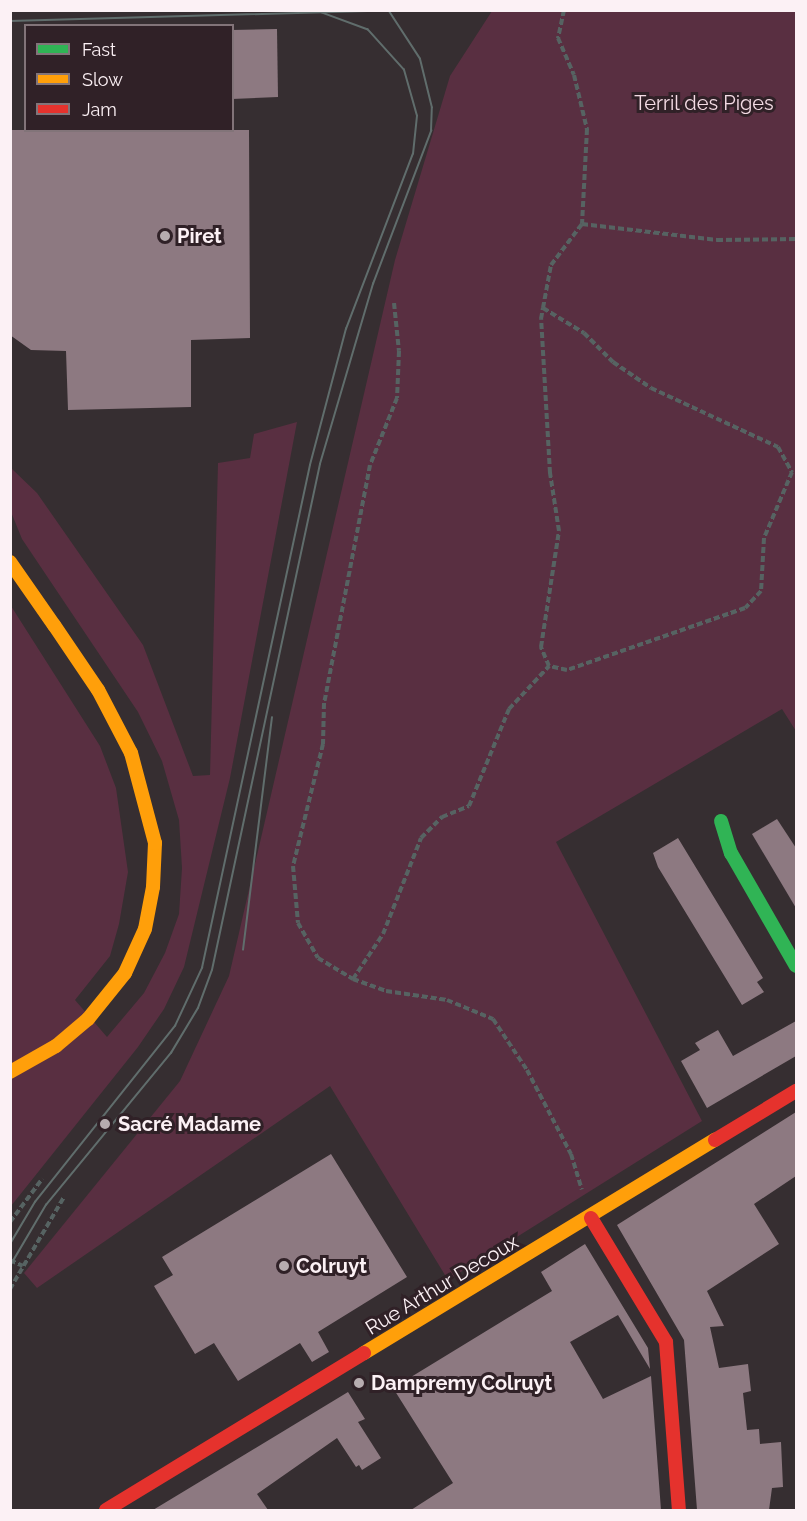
<!DOCTYPE html>
<meta charset="utf-8">
<style>
body{margin:0}
#map{position:relative;width:807px;height:1521px;overflow:hidden;background:#362e31;font-family:Raleway,sans-serif}
div>[style]{position:absolute}
[style*='--x']{left:calc(var(--x)*1px);top:calc(var(--y)*1px);width:calc(var(--w)*1px);rotate:calc(var(--a)*1deg)}
.green>*{inset:0;background:#592f41}
.building>*{inset:0;background:#8d7981}
.path>*{height:4px;margin-top:-2px;transform-origin:0;background:repeating-linear-gradient(90deg,#566362 0 6px,transparent 0 9px)}
.fast>*{height:14px;margin:-7px;padding:0 7px;transform-origin:7px;border-radius:7px;background:#30b455}
.slow>*{height:14px;margin:-7px;padding:0 7px;transform-origin:7px;border-radius:7px;background:#ff9f0a}
.jam>*{height:14px;margin:-7px;padding:0 7px;transform-origin:7px;border-radius:7px;background:#e5322d}
.tram>*{height:1.5px;margin:-0.75px;padding:0 0.75px;transform-origin:0.75px;border-radius:0.75px;background:#606d6c}
.dots>*{width:16px;height:16px;translate:-50% -50%;box-sizing:border-box;border:3px solid #302127;border-radius:50%}
span{translate:-50% -50%;white-space:nowrap;text-align:center;line-height:1.15;-webkit-text-stroke:6px #302127;paint-order:stroke}
.park-label{font-size:20px;color:#f4dbe4}
.poi-label{font-size:20px;color:#fcf1f5;font-weight:700}
.left{translate:0 -50%;text-align:left}
.street-label{font-size:20px;color:#fcf1f5}
.frame{position:absolute;inset:0;border:12px solid #fcf1f5;pointer-events:none}
.legend{position:absolute;left:24px;top:24px;width:210px;height:108px;box-sizing:border-box;background:#302127;border:2px solid #827479;margin:0;padding:8px 10px;list-style:none;font-size:18px;color:#fcf1f5}
.legend li{display:flex;align-items:center;gap:12px;height:30px}
.legend b{width:30px;border:2px solid #827479}
</style>
<div id="map">
<div class="green">
<i style="clip-path:polygon(492px 11px,796px 11px,796px 731px,782px 709px,556px 842px,702px 1121px,448px 1280px,330px 1086px,37px 1288px,24px 1273px,180px 1081px,229px 976px,395px 260px,450px 76px)"></i>
<i style="clip-path:polygon(297px 422px,230px 778px,184px 967px,164px 1009px,138px 1047px,11px 1206px,11px 606px,100px 746px,116px 788px,128px 872px,119px 924px,110px 956px,75px 1000px,107px 1037px,144px 993px,165px 953px,179px 914px,182px 868px,179px 820px,162px 761px,138px 712px,22px 539px,11px 512px,11px 468px,37px 493px,143px 645px,193px 776px,210px 775px,218px 463px,250px 458px,254px 434px)"></i>
</div>
<div class="building">
<i style="clip-path:polygon(277px 29px,278px 97px,232px 99px,232px 30px)"></i>
<i style="clip-path:polygon(10px 130px,249px 130px,250px 338px,191px 340px,191px 407px,68px 410px,66px 351px,31px 350px,10px 335px)"></i>
<i style="clip-path:polygon(777px 819px,796px 848px,796px 908px,752px 834px)"></i>
<i style="clip-path:polygon(678px 838px,763px 978px,757px 982px,764px 992px,742px 1005px,658px 867px,653px 853px)"></i>
<i style="clip-path:polygon(796px 1021px,796px 1056px,707px 1108px,681px 1061px,700px 1050px,695px 1043px,718px 1030px,733px 1056px)"></i>
<i style="clip-path:polygon(796px 1112px,796px 1176px,754px 1204px,779px 1244px,707px 1291px,724px 1326px,710px 1327px,719px 1368px,748px 1364px,751px 1391px,743px 1393px,747px 1430px,759px 1429px,760px 1444px,781px 1442px,783px 1487px,772px 1488px,769px 1510px,697px 1510px,684px 1340px,617px 1225px)"></i>
<i style="clip-path:polygon(331px 1154px,407px 1277px,318px 1332px,329px 1352px,312px 1362px,300px 1343px,238px 1381px,214px 1343px,195px 1354px,154px 1286px,173px 1275px,162px 1257px)"></i>
<i style="clip-path:polygon(585px 1244px,648px 1348px,650px 1369px,618px 1315px,570px 1342px,603px 1399px,651px 1376px,661px 1510px,411px 1510px,453px 1483px,393px 1388px,552px 1291px,541px 1272px)"></i>
<i style="clip-path:polygon(348px 1392px,365px 1419px,358px 1422px,381px 1458px,362px 1470px,359px 1465px,356px 1467px,337px 1438px,257px 1494px,268px 1510px,153px 1510px)"></i>
</div>
<div class="path">
<i style="--x:564;--y:10;--w:29;--a:102"></i>
<i style="--x:558;--y:38;--w:40;--a:66.6"></i>
<i style="--x:574;--y:75;--w:56;--a:76.5"></i>
<i style="--x:587;--y:129;--w:95;--a:93"></i>
<i style="--x:394;--y:303;--w:48;--a:84.1"></i>
<i style="--x:399;--y:351;--w:47;--a:92.4"></i>
<i style="--x:397;--y:398;--w:72;--a:111.9"></i>
<i style="--x:370;--y:465;--w:242;--a:100.9"></i>
<i style="--x:324;--y:703;--w:41;--a:91.4"></i>
<i style="--x:323;--y:744;--w:126;--a:103.8"></i>
<i style="--x:293;--y:866;--w:57;--a:85"></i>
<i style="--x:298;--y:923;--w:40;--a:60.3"></i>
<i style="--x:318;--y:958;--w:41;--a:31"></i>
<i style="--x:353;--y:979;--w:35;--a:20"></i>
<i style="--x:386;--y:991;--w:62;--a:8.4"></i>
<i style="--x:447;--y:1000;--w:50;--a:22.4"></i>
<i style="--x:493;--y:1019;--w:61;--a:56.3"></i>
<i style="--x:527;--y:1070;--w:95;--a:62.4"></i>
<i style="--x:571;--y:1154;--w:37;--a:73"></i>
<i style="--x:543;--y:308;--w:48;--a:31.4"></i>
<i style="--x:584;--y:333;--w:41;--a:45"></i>
<i style="--x:613;--y:362;--w:46;--a:34.4"></i>
<i style="--x:651;--y:388;--w:140;--a:24.9"></i>
<i style="--x:778;--y:447;--w:29;--a:61"></i>
<i style="--x:792;--y:472;--w:72;--a:113"></i>
<i style="--x:764;--y:538;--w:53;--a:93.2"></i>
<i style="--x:761;--y:591;--w:23;--a:133"></i>
<i style="--x:745;--y:608;--w:188;--a:160.8"></i>
<i style="--x:567;--y:670;--w:18;--a:-167"></i>
<i style="--x:549;--y:666;--w:21;--a:-113"></i>
<i style="--x:541;--y:647;--w:117;--a:-81.2"></i>
<i style="--x:559;--y:531;--w:59;--a:-98.8"></i>
<i style="--x:550;--y:473;--w:154;--a:-93.3"></i>
<i style="--x:541;--y:319;--w:11;--a:-80"></i>
<i style="--x:543;--y:308;--w:44;--a:-79.5"></i>
<i style="--x:551;--y:265;--w:51;--a:-52.9"></i>
<i style="--x:582;--y:224;--w:136;--a:6.8"></i>
<i style="--x:717;--y:240;--w:79;--a:-0.7"></i>
<i style="--x:353;--y:979;--w:54;--a:-56.3"></i>
<i style="--x:383;--y:934;--w:103;--a:-68.4"></i>
<i style="--x:421;--y:838;--w:30;--a:-45"></i>
<i style="--x:442;--y:817;--w:29;--a:-22"></i>
<i style="--x:469;--y:806;--w:105;--a:-67.6"></i>
<i style="--x:509;--y:709;--w:59;--a:-47.1"></i>
<i style="--x:10;--y:1222;--w:54;--a:-53.3"></i>
<i style="--x:10;--y:1260;--w:14;--a:25"></i>
<i style="--x:10;--y:1289;--w:107;--a:-59.6"></i>
</div>
<div class="fast">
<i style="--x:721;--y:821;--w:34;--a:73"></i>
<i style="--x:731;--y:853;--w:130;--a:60.1"></i>
</div>
<div class="slow">
<i style="--x:10;--y:562;--w:77;--a:55.1"></i>
<i style="--x:10;--y:1072;--w:53;--a:-29.5"></i>
<i style="--x:56;--y:1046;--w:42;--a:-40.2"></i>
<i style="--x:88;--y:1019;--w:59;--a:-51.2"></i>
<i style="--x:125;--y:973;--w:48;--a:-65.6"></i>
<i style="--x:145;--y:929;--w:43;--a:-79.2"></i>
<i style="--x:153;--y:887;--w:44;--a:-87.4"></i>
<i style="--x:155;--y:843;--w:93;--a:-104.9"></i>
<i style="--x:131;--y:753;--w:71;--a:-117.6"></i>
<i style="--x:98;--y:690;--w:78;--a:-124.1"></i>
<i style="--x:364;--y:1353;--w:411;--a:-31.3"></i>
</div>
<div class="jam">
<i style="--x:715;--y:1140;--w:95;--a:-31.2"></i>
<i style="--x:591;--y:1218;--w:145;--a:58.8"></i>
<i style="--x:666;--y:1342;--w:169;--a:85.6"></i>
<i style="--x:106;--y:1510;--w:302;--a:-31.3"></i>
</div>
<div class="tram">
<i style="--x:10;--y:21;--w:401;--a:-1.6"></i>
<i style="--x:243;--y:950;--w:234;--a:-82.9"></i>
<i style="--x:10;--y:1244;--w:49;--a:-59.2"></i>
<i style="--x:35;--y:1202;--w:225;--a:-51.5"></i>
<i style="--x:175;--y:1026;--w:64;--a:-65"></i>
<i style="--x:202;--y:968;--w:514;--a:-77.88"></i>
<i style="--x:310;--y:465;--w:141;--a:-75.2"></i>
<i style="--x:346;--y:329;--w:187;--a:-69.1"></i>
<i style="--x:413;--y:154;--w:38;--a:-84"></i>
<i style="--x:417;--y:116;--w:48;--a:-105.8"></i>
<i style="--x:404;--y:70;--w:54;--a:-132"></i>
<i style="--x:368;--y:30;--w:49;--a:-159.7"></i>
<i style="--x:10;--y:1266;--w:71;--a:-59.5"></i>
<i style="--x:46;--y:1205;--w:197;--a:-50.6"></i>
<i style="--x:171;--y:1053;--w:52;--a:-59"></i>
<i style="--x:198;--y:1008;--w:40;--a:-69.8"></i>
<i style="--x:212;--y:970;--w:517;--a:-77.95"></i>
<i style="--x:320;--y:464;--w:188;--a:-73.6"></i>
<i style="--x:373;--y:284;--w:164;--a:-69.2"></i>
<i style="--x:431;--y:131;--w:23;--a:-88"></i>
<i style="--x:432;--y:108;--w:50;--a:-103.8"></i>
<i style="--x:420;--y:59;--w:59;--a:-123.1"></i>
</div>
<div class="dots">
<i style="left:165px;top:236px;background:#b7adb0"></i>
<i style="left:105px;top:1124px;background:#b7adb0"></i>
<i style="left:284px;top:1266px;background:#b7adb0"></i>
<i style="left:359px;top:1383px;background:#b7adb0"></i>
</div>
<div class="park-label">
<span style="left:704px;top:103px">Terril des Piges</span>
</div>
<div class="poi-label">
<span class="left" style="left:177px;top:236px">Piret</span>
<span class="left" style="left:118px;top:1124px">Sacré Madame</span>
<span class="left" style="left:296px;top:1266px">Colruyt</span>
<span class="left" style="left:371px;top:1383px">Dampremy Colruyt</span>
</div>
<div class="street-label">
<span style="left:442px;top:1285px;rotate:-31deg">Rue Arthur Decoux</span>
</div>
<div class="frame"></div>
<ul class="legend">
<li><b style="height:8px;background:#30b455"></b>Fast</li>
<li><b style="height:8px;background:#ff9f0a"></b>Slow</li>
<li><b style="height:8px;background:#e5322d"></b>Jam</li>
</ul>
</div>
